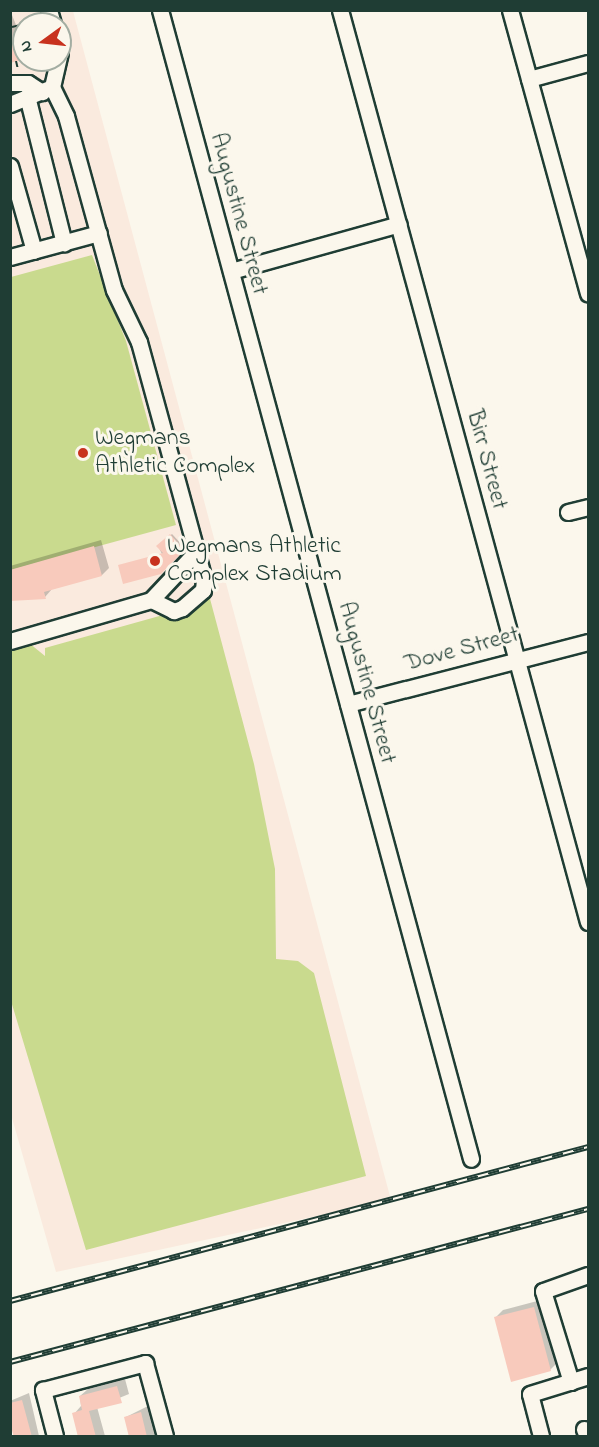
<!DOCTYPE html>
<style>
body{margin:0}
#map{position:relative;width:599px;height:1447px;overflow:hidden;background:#fbf7ec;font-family:"Indie Flower",sans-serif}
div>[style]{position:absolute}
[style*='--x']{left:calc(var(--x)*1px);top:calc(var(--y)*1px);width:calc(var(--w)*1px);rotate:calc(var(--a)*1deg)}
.built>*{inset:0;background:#faeade}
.green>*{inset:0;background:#c9da8e}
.shadow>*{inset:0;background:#0003}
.building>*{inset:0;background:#f8cabc}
.path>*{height:2px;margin-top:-1px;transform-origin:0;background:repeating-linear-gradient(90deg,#1f3d34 0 6px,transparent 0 10.5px)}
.roads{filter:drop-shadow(2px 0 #1f3d34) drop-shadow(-2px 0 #1f3d34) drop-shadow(0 2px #1f3d34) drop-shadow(0 -2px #1f3d34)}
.minor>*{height:15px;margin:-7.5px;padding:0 7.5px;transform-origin:7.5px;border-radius:7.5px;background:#fbf7ec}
.rail>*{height:6px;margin-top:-3px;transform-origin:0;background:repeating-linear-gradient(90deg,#fbf7ec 0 11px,#1f3d34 0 22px);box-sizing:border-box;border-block:2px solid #1f3d34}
.dots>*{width:16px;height:16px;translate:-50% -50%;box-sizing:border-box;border:3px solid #fbf7ec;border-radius:50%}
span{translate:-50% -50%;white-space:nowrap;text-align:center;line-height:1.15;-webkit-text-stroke:6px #fbf7ec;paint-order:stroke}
.street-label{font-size:24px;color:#1f3d34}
.poi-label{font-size:24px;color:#1f3d34}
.left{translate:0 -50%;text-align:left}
.frame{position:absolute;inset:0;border:12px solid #1f3d34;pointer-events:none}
.north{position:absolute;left:12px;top:12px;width:60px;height:60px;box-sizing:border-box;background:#fbf7ec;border:2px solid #a3ada2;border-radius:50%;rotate:255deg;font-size:16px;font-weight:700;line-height:24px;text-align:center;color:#1f3d34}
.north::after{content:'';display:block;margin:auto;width:21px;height:27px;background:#c8321e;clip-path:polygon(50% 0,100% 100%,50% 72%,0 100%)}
</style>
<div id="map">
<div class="built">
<i style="clip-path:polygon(evenodd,10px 11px,73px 11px,391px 1200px,56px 1272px,10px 1111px,10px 11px,24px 24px,60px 24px,60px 60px,24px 60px,24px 24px)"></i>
</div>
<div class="green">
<i style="clip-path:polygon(92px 255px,126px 341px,176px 525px,11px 570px,11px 277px)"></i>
<i style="clip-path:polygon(209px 595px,254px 764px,275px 869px,276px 959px,298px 961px,314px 973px,366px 1176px,86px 1250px,11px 1001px,11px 648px,29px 643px,45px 656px,45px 648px,163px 615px,183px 619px)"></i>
</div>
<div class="shadow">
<i style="clip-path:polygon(10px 10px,24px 45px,24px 55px,10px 61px)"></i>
<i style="clip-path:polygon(172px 534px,185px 548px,168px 566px,158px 546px)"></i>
<i style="clip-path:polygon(101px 540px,109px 568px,102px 575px,52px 589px,45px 597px,10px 600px,10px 566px)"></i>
<i style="clip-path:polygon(541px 1300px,558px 1362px,550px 1370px,495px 1318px,503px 1310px)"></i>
<i style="clip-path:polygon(125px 1379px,129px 1394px,97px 1407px,105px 1436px,80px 1436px,74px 1414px,81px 1406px,80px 1396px,88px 1389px)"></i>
<i style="clip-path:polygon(29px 1393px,39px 1436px,14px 1436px,10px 1401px)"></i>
<i style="clip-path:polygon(148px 1406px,156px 1436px,131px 1436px,126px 1417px)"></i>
</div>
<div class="building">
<i style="clip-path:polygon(10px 31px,21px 60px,10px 63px)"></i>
<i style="clip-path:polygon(170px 534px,184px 550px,161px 574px,123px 584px,118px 565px,163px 553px,156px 546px)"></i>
<i style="clip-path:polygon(94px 546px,102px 576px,44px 592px,46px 599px,10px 601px,10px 570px)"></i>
<i style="clip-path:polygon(534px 1307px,551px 1371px,511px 1382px,494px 1317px)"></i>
<i style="clip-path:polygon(117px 1386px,122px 1403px,89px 1411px,96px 1437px,78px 1437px,72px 1413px,82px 1410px,79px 1396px)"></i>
<i style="clip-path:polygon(22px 1400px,32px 1437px,14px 1437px,10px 1424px,10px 1403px)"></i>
<i style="clip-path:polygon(141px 1412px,147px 1437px,129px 1437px,124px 1417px)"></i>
</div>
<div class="path">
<i style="--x:24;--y:24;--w:7;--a:-16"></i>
<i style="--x:31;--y:22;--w:12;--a:-104"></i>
<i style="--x:12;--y:27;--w:12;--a:-14"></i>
<i style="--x:16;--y:61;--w:9;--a:77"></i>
<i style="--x:32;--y:70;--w:12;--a:-55"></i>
</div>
<div class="roads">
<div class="minor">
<i style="--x:49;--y:10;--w:15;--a:74"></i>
<i style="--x:160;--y:10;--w:1190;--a:74.85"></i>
<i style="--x:340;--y:10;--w:945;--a:74.79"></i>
<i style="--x:510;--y:10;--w:294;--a:74.6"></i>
<i style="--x:529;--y:79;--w:61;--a:-15.2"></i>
<i style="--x:10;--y:83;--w:18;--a:0"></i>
<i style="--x:28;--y:83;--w:17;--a:33"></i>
<i style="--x:52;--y:87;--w:32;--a:64"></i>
<i style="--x:66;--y:116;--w:180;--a:74.6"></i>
<i style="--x:114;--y:290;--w:58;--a:64.3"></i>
<i style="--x:139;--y:342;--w:246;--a:74.7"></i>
<i style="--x:204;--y:579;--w:11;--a:95"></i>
<i style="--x:203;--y:590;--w:28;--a:139"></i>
<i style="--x:182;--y:608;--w:9;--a:159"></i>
<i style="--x:174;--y:611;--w:25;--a:-154"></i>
<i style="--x:27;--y:96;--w:152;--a:75.9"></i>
<i style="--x:10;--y:104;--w:45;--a:-22"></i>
<i style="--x:52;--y:87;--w:35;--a:-77"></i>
<i style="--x:10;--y:166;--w:88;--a:74.2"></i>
<i style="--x:10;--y:257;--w:92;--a:-15.1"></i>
<i style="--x:231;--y:271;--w:174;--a:-15.6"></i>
<i style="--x:568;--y:512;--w:21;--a:-14"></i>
<i style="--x:10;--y:641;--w:147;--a:-16.2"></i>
<i style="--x:151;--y:600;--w:67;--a:-46.8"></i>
<i style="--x:348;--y:704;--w:248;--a:-14.5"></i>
<i style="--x:571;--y:1382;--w:95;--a:-107.1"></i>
<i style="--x:543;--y:1291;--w:48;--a:-19.6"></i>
<i style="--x:584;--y:1429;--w:8;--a:67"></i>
<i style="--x:55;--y:1436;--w:48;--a:-104.6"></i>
<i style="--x:43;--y:1390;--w:106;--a:-14.8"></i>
<i style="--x:145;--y:1363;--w:76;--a:74.7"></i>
<i style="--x:541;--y:1436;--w:43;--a:-104.7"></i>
<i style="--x:530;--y:1394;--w:61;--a:-17.2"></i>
</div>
</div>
<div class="rail">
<i style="--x:10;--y:1301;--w:598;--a:-14.92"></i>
<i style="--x:10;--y:1362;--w:598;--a:-14.83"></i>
</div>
<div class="dots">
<i style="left:83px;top:453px;background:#c8321e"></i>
<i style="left:155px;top:561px;background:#c8321e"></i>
</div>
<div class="street-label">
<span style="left:238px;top:214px;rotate:75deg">Augustine Street</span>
<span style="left:486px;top:460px;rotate:75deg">Birr Street</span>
<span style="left:462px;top:650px;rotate:-15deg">Dove Street</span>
<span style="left:366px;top:683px;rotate:75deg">Augustine Street</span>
</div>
<div class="poi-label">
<span class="left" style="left:95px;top:453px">Wegmans<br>Athletic Complex</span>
<span class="left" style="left:167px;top:561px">Wegmans Athletic<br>Complex Stadium</span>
</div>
<div class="frame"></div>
<div class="north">N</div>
</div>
